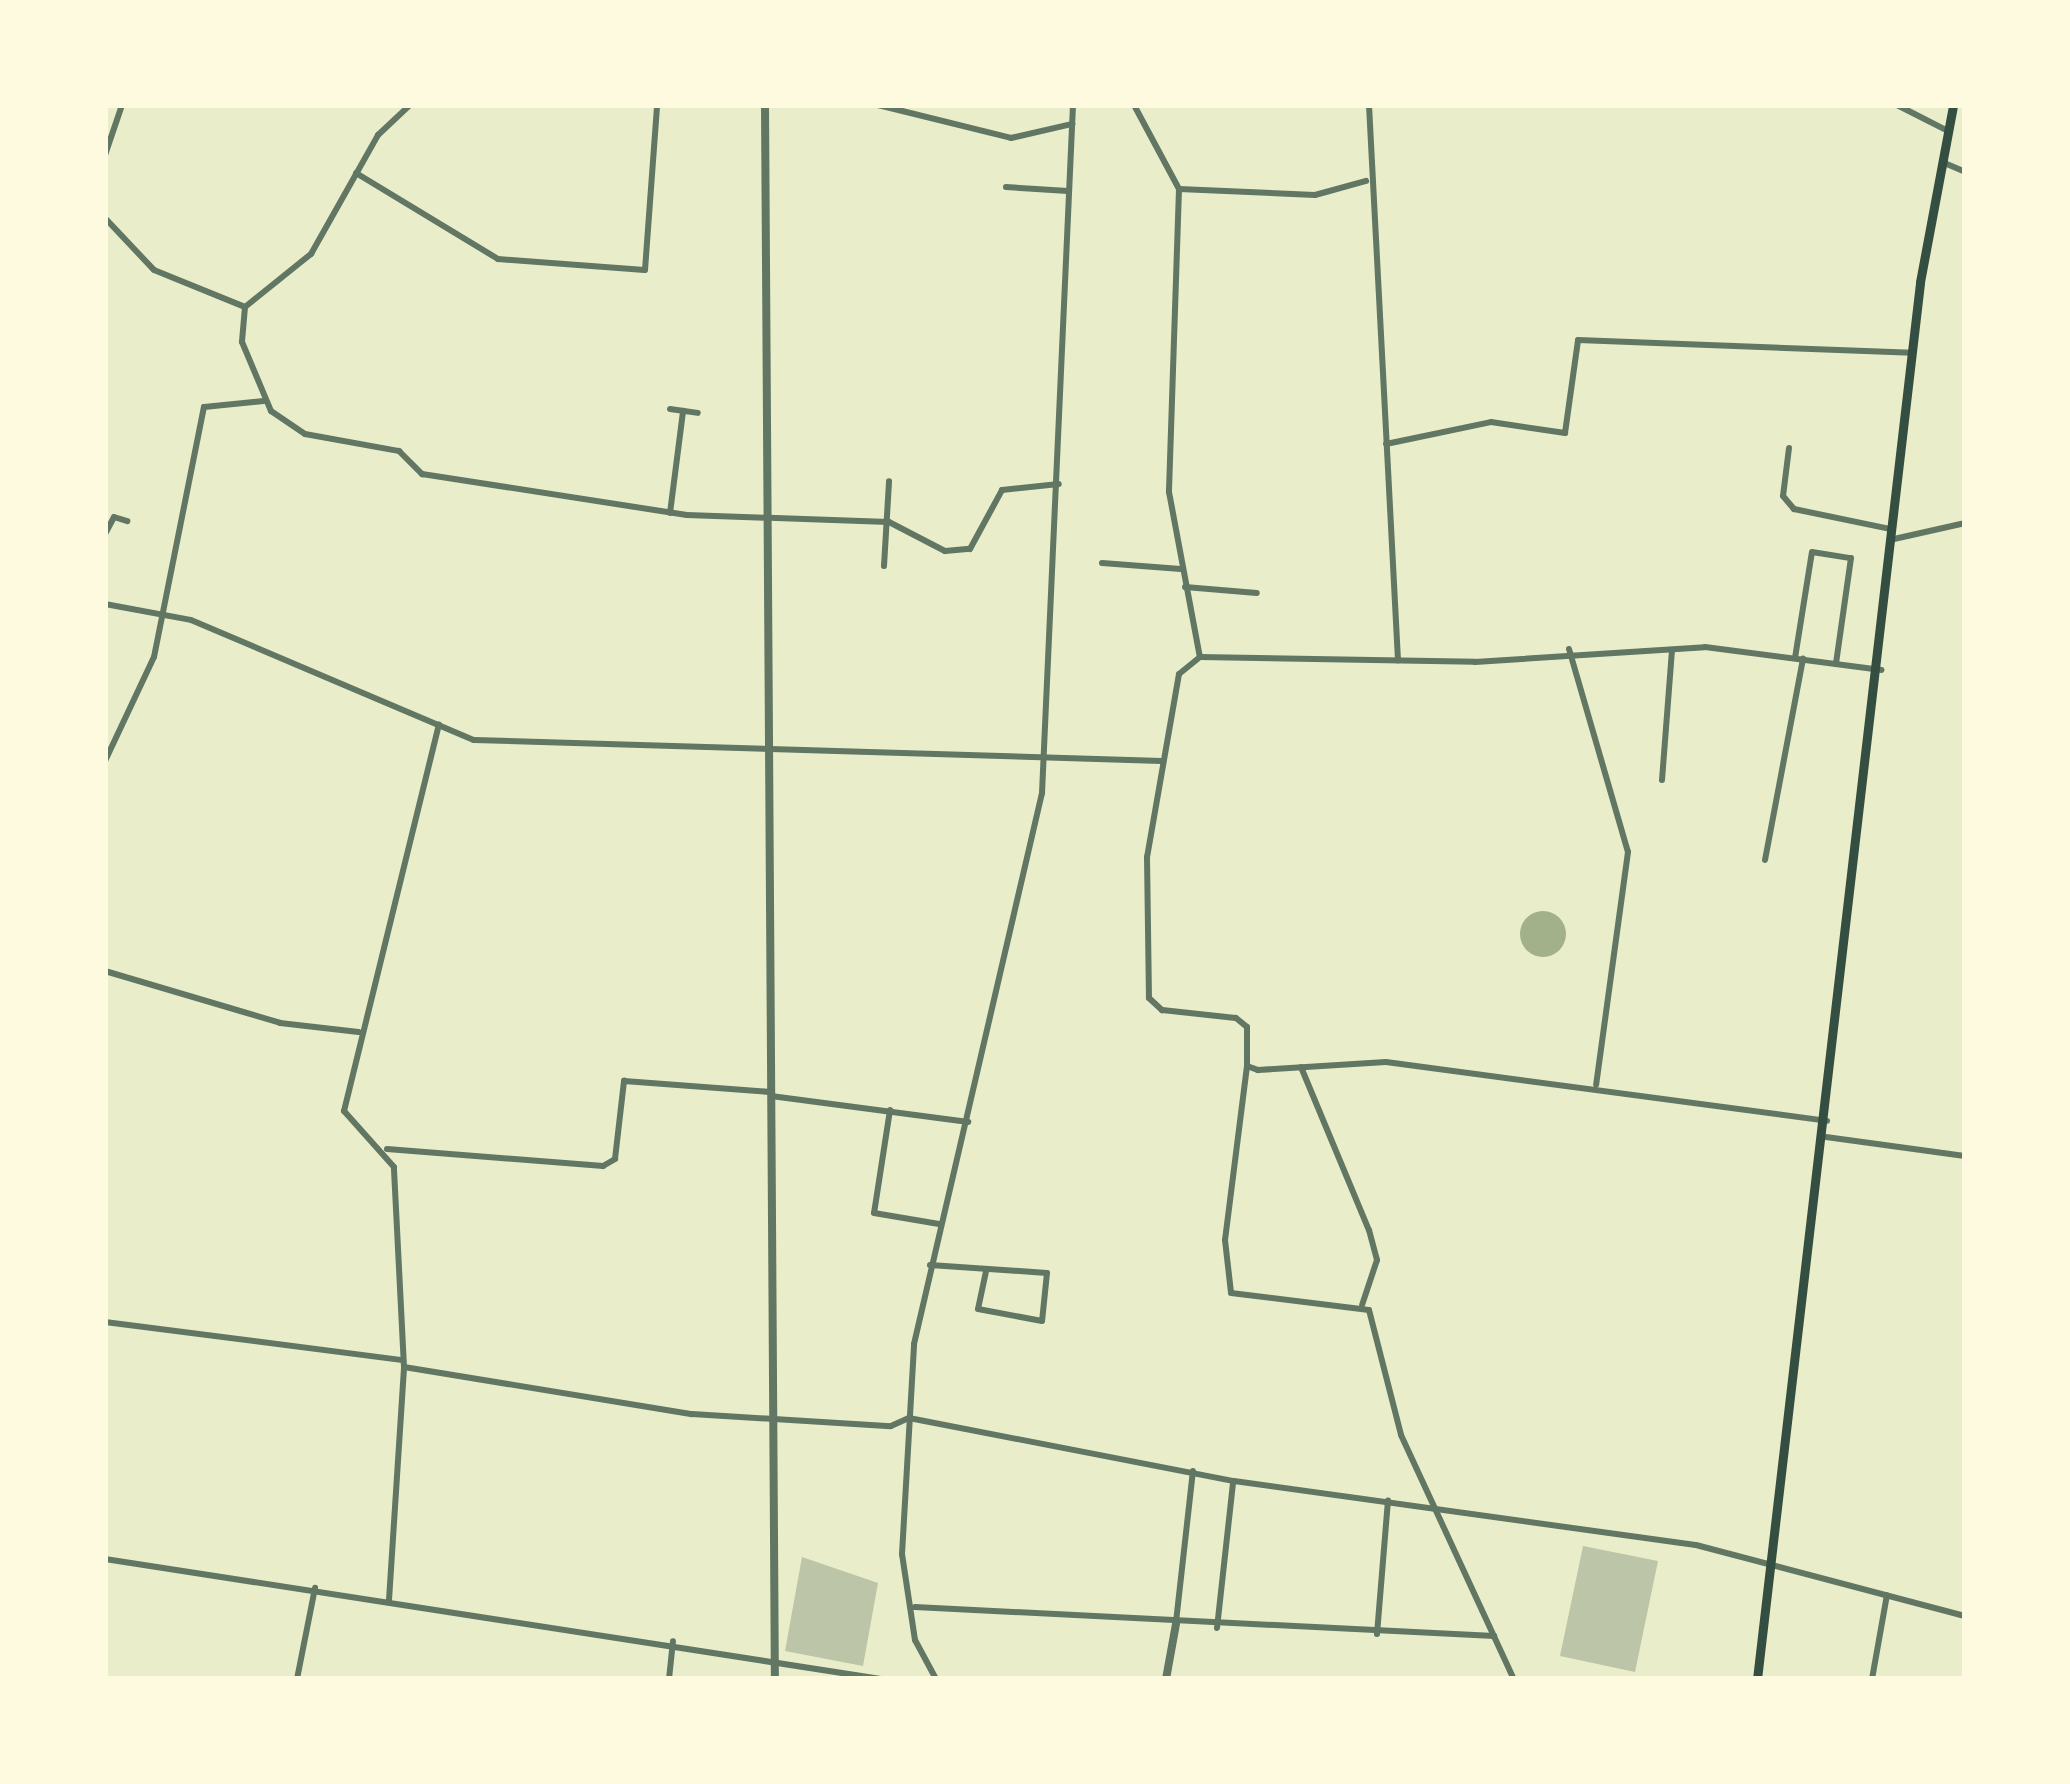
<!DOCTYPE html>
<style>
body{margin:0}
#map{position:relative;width:2070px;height:1784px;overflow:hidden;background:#e9edc9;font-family:Spectral,serif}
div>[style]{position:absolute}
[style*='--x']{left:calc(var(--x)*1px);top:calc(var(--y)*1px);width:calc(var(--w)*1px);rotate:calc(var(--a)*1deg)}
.water>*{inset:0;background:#a3b18a}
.round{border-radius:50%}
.building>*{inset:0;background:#bcc5a7}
.minor>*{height:6px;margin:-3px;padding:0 3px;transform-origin:3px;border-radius:3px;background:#617663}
.tertiary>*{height:8px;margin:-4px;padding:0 4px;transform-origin:4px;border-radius:4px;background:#617663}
.primary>*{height:9px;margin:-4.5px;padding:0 4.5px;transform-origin:4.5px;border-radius:4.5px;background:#344e41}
span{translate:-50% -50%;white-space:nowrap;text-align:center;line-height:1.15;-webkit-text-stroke:12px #fefae0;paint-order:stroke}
.frame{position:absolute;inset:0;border:108px solid #fefae0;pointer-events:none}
</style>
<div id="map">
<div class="water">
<i class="round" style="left:1520px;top:911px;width:46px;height:46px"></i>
</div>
<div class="building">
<i style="clip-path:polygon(1583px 1546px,1658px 1561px,1635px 1672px,1560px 1656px)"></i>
<i style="clip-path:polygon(802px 1557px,878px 1583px,863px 1666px,785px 1651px)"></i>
</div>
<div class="minor">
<i style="--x:878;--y:105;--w:137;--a:13.9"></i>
<i style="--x:1011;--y:138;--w:63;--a:-12.9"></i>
<i style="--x:1134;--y:105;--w:95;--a:61.8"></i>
<i style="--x:1179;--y:189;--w:303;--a:91.9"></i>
<i style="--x:1169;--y:492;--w:168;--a:79.4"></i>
<i style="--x:1200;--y:657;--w:27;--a:141"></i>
<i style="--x:1179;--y:674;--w:186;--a:99.9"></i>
<i style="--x:1147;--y:857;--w:141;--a:89.2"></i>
<i style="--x:1149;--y:998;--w:18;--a:43"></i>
<i style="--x:1162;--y:1010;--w:74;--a:6.2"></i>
<i style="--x:1236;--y:1018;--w:14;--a:39"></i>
<i style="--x:1247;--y:1027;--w:39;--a:90"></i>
<i style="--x:1247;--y:1066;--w:12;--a:20"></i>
<i style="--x:1258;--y:1070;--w:128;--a:-3.6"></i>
<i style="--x:1386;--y:1062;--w:445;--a:7.6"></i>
<i style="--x:1369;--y:105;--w:556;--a:87.01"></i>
<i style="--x:1897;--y:105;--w:57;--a:27"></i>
<i style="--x:105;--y:155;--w:53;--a:-71.2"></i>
<i style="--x:1942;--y:162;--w:25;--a:23"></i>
<i style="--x:356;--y:173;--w:166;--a:31.2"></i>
<i style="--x:498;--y:259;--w:147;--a:4.3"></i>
<i style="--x:645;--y:270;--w:165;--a:-85.8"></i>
<i style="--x:1006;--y:187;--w:62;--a:3.7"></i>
<i style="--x:1179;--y:189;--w:136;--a:2.5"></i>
<i style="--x:1315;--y:195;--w:53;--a:-15.4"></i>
<i style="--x:105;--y:218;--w:71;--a:46.7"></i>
<i style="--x:154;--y:270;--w:98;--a:22.1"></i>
<i style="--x:245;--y:307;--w:35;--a:95"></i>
<i style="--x:242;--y:342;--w:75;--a:67.2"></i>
<i style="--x:271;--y:411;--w:41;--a:34.1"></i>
<i style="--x:305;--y:434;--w:96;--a:10.3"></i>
<i style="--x:399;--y:451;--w:33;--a:45"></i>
<i style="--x:422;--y:474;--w:268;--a:8.8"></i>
<i style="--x:687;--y:515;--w:202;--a:2"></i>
<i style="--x:889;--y:522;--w:63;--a:27.4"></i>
<i style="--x:945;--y:551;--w:25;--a:-5"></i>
<i style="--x:970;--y:549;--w:67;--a:-61.5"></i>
<i style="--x:1002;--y:490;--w:57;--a:-6"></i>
<i style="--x:245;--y:307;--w:85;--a:-38.8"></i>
<i style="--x:311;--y:254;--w:137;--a:-60.6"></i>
<i style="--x:378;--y:135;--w:44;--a:-43.2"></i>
<i style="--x:670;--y:409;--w:28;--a:8"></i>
<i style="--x:1386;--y:444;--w:107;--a:-11.8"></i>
<i style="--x:1491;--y:422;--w:75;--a:8.5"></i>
<i style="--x:1565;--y:433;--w:94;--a:-82"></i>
<i style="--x:1578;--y:340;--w:334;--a:2.2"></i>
<i style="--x:1789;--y:448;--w:48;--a:97.1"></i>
<i style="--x:1783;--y:496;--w:17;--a:50"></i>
<i style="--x:1794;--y:509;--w:99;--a:11.7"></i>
<i style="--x:670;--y:513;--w:103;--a:-82.7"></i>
<i style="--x:105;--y:534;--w:19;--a:-62"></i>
<i style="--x:114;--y:517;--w:14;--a:17"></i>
<i style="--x:1894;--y:539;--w:73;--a:-12.7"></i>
<i style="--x:1102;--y:563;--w:79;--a:4.3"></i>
<i style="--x:884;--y:566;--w:85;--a:-86.6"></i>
<i style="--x:1185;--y:587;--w:72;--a:4.8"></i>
<i style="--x:105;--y:604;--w:87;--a:10.5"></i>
<i style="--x:191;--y:620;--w:307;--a:23"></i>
<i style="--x:474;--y:740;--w:688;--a:1.75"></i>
<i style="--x:1569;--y:649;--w:211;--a:73.8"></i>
<i style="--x:1628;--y:852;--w:235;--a:97.8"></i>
<i style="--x:1200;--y:657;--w:275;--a:1"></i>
<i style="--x:1475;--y:662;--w:230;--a:-3.7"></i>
<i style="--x:1705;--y:647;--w:178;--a:7.4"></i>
<i style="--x:1795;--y:658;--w:107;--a:-80.9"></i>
<i style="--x:1812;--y:552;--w:39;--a:9"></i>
<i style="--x:1851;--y:558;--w:107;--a:98.1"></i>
<i style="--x:105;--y:761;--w:115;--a:-64.8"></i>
<i style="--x:154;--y:657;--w:255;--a:-78.7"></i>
<i style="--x:204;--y:407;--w:60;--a:-5.7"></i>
<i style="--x:1662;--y:780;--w:130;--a:-85.6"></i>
<i style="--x:1765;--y:860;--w:205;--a:-79.3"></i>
<i style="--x:105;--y:971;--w:183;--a:16.5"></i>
<i style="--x:280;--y:1023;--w:79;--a:6.6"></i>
<i style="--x:1247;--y:1066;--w:175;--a:97.2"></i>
<i style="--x:1225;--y:1240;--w:53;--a:83.5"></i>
<i style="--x:1231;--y:1293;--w:139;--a:7"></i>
<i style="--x:1369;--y:1310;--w:129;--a:75.6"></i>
<i style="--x:1401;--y:1435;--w:269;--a:65.2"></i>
<i style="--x:1301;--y:1067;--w:177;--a:67.4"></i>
<i style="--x:1369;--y:1230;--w:31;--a:75"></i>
<i style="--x:1377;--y:1260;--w:47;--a:108.4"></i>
<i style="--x:771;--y:1096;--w:199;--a:7.5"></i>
<i style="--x:890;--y:1110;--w:104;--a:98.8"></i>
<i style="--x:874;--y:1213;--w:66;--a:9.6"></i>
<i style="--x:1826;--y:1137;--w:140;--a:7.8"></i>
<i style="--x:387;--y:1149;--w:217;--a:4.5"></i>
<i style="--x:603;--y:1166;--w:14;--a:-30"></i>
<i style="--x:615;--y:1159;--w:79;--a:-83.4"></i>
<i style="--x:624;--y:1081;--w:147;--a:4.3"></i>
<i style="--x:930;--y:1265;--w:117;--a:3.9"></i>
<i style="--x:1047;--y:1273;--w:48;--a:95.9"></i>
<i style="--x:1042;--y:1321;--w:65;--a:-169.4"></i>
<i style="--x:978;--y:1309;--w:39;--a:-78"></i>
<i style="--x:105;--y:1322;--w:300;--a:7.3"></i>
<i style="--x:404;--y:1367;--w:292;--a:9.3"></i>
<i style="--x:692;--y:1414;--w:199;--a:3.5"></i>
<i style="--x:891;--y:1426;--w:20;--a:-24"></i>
<i style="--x:909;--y:1418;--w:331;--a:11"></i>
<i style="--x:1234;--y:1481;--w:466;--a:7.9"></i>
<i style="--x:1696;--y:1545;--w:278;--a:14.8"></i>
<i style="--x:105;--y:1559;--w:785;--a:8.79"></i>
<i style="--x:389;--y:1600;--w:233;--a:-86.3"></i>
<i style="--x:404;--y:1367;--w:200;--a:-92.9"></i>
<i style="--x:394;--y:1167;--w:75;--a:-131.8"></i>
<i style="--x:344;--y:1111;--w:398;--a:-76.2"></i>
<i style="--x:915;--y:1607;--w:580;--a:2.87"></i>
<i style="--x:1176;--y:1622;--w:152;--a:-83.6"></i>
<i style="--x:1217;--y:1628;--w:147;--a:-83.7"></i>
<i style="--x:1377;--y:1634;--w:134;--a:-85.3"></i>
<i style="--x:297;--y:1679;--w:93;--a:-78.8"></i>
<i style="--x:669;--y:1679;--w:38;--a:-84"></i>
<i style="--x:936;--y:1679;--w:44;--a:-118.3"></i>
<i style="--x:915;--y:1640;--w:87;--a:-98.6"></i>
<i style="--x:902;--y:1554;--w:210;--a:-86.7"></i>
<i style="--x:914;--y:1344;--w:566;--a:-76.92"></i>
<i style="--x:1042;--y:793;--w:689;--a:-87.42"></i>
<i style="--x:1872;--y:1679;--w:85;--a:-79.9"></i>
</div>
<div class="tertiary">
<i style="--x:765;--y:105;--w:1574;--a:89.64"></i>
<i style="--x:1166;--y:1679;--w:56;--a:-79.7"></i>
</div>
<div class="primary">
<i style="--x:1757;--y:1679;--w:1406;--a:-83.34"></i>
<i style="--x:1920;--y:282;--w:180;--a:-79.4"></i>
</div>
<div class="frame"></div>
</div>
